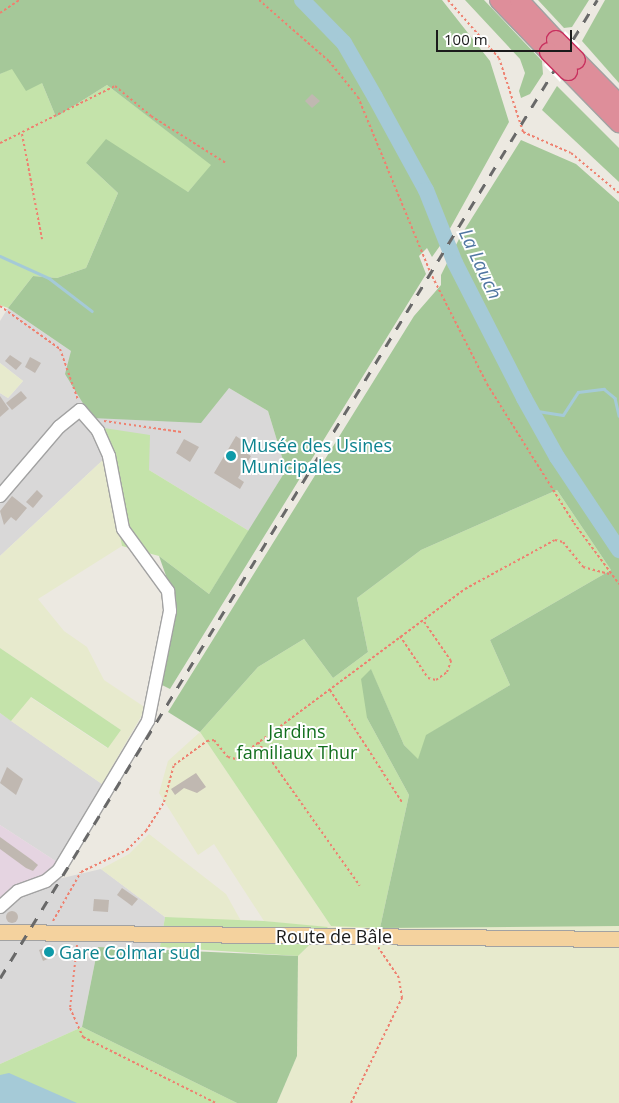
<!DOCTYPE html>
<meta charset="utf-8">
<style>
body{margin:0}
#map{position:relative;width:619px;height:1103px;overflow:hidden;background:#ece9e1;font-family:"Open Sans",sans-serif}
div>[style]{position:absolute}
[style*='--x']{left:calc(var(--x)*1px);top:calc(var(--y)*1px);width:calc(var(--w)*1px);rotate:calc(var(--a)*1deg)}
.residential>*{inset:0;background:#d9d8d8}
.industrial>*{inset:0;background:#e5d4e1}
.farmland>*{inset:0;background:#e7eacd}
.grass>*{inset:0;background:#c4e3aa}
.forest>*{inset:0;background:#a5c899}
.water>*{inset:0;background:#a5cad7}
.pier>*{inset:0;background:#fff}
.stream>*{height:2.5px;margin:-1.25px;padding:0 1.25px;transform-origin:1.25px;border-radius:1.25px;background:#a5cad7}
.river>*{height:16px;margin:-8px;padding:0 8px;transform-origin:8px;border-radius:8px;background:#a5cad7}
.building>*{inset:0;background:#c0b8b1}
.round{border-radius:50%}
.path>*{height:2px;margin-top:-1px;transform-origin:0;background:repeating-linear-gradient(90deg,#ee8170 0 2.5px,transparent 0 5px)}
.roads{filter:drop-shadow(1px 0 #a2a2a2) drop-shadow(-1px 0 #a2a2a2) drop-shadow(0 1px #a2a2a2) drop-shadow(0 -1px #a2a2a2)}
.minor>*{height:12px;margin:-6px;padding:0 6px;transform-origin:6px;border-radius:6px;background:#fff}
.major>*{height:15px;margin:-7.5px;padding:0 7.5px;transform-origin:7.5px;border-radius:7.5px;background:#f4d29e}
.highway>*{height:18px;margin:-9px;padding:0 9px;transform-origin:9px;border-radius:9px;background:#de8e9a}
.rail>*{height:2.5px;margin-top:-1.25px;transform-origin:0;background:repeating-linear-gradient(90deg,#696969 0 10px,transparent 0 20px)}
.bridges{filter:drop-shadow(1px 0 #c8315f) drop-shadow(-1px 0 #c8315f) drop-shadow(0 1px #c8315f) drop-shadow(0 -1px #c8315f)}
.highway-bridge>*{height:18px;margin:-9px;padding:0 9px;transform-origin:9px;border-radius:9px;background:#de8e9a}
.dots>*{width:14px;height:14px;translate:-50% -50%;box-sizing:border-box;border:2px solid #fff;border-radius:50%}
span{translate:-50% -50%;white-space:nowrap;text-align:center;line-height:1.15;-webkit-text-stroke:4px #fff;paint-order:stroke}
.culture-label{font-size:18px;color:#0d838f}
.left{translate:0 -50%;text-align:left}
.park-label{font-size:18px;color:#136f1e}
.street-label{font-size:18px;color:#1b1b1b}
.water-label{font-size:19px;color:#5076a2;font-style:italic}
.scale{position:absolute;left:436px;top:30px;width:136px;height:22px;box-sizing:border-box;border:2px solid #1b1b1b;border-top:0;padding-left:6px;font-size:15px;line-height:18px;white-space:nowrap;color:#1b1b1b;-webkit-text-stroke:4px #fff;paint-order:stroke}
</style>
<div id="map">
<div class="residential">
<i style="clip-path:polygon(8px 308px,71px 351px,229px 388px,268px 411px,286px 470px,249px 531px,149px 470px,105px 458px,0 556px,0 393px,8px 398px,23px 381px,0 363px,0 321px)"></i>
<i style="clip-path:polygon(0 713px,102px 784px,57px 862px,0 825px)"></i>
<i style="clip-path:polygon(101px 869px,165px 917px,160px 947px,98px 947px,82px 1027px,0 1064px,0 907px,54px 880px)"></i>
</div>
<div class="industrial">
<i style="clip-path:polygon(0 825px,57px 862px,54px 880px,0 907px)"></i>
</div>
<div class="farmland">
<i style="clip-path:polygon(0 363px,23px 381px,8px 398px,0 393px)"></i>
<i style="clip-path:polygon(105px 458px,122px 546px,38px 599px,64px 631px,87px 647px,104px 680px,146px 708px,102px 784px,11px 721px,30px 697px,107px 748px,121px 730px,0 648px,0 556px)"></i>
<i style="clip-path:polygon(200px 732px,331px 926px,619px 926px,619px 1103px,277px 1103px,297px 1056px,298px 956px,328px 928px,264px 921px,214px 844px,198px 855px,159px 793px,168px 761px)"></i>
<i style="clip-path:polygon(149px 834px,226px 894px,241px 921px,165px 917px,101px 869px,129px 854px)"></i>
</div>
<div class="grass">
<i style="clip-path:polygon(12px 68px,42px 83px,56px 117px,107px 85px,212px 165px,188px 192px,86px 163px,118px 193px,86px 268px,57px 278px,33px 276px,8px 308px,0 305px,0 74px)"></i>
<i style="clip-path:polygon(104px 428px,150px 435px,149px 470px,249px 531px,209px 594px,159px 556px,122px 546px,105px 458px)"></i>
<i style="clip-path:polygon(557px 490px,611px 570px,490px 640px,510px 685px,427px 735px,418px 760px,404px 745px,371px 670px,367px 718px,409px 795px,380px 928px,331px 926px,200px 732px,258px 667px,304px 639px,333px 678px,368px 652px,357px 598px,421px 550px)"></i>
<i style="clip-path:polygon(0 648px,121px 730px,108px 748px,31px 697px,11px 721px,0 713px)"></i>
<i style="clip-path:polygon(165px 917px,264px 921px,328px 927px,298px 956px,160px 947px)"></i>
<i style="clip-path:polygon(82px 1027px,237px 1103px,0 1103px,0 1064px)"></i>
</div>
<div class="forest">
<i style="clip-path:polygon(0 0,442px 0,490px 61px,509px 122px,442px 243px,432px 257px,427px 248px,419px 256px,426px 274px,170px 689px,162px 685px,176px 604px,159px 556px,209px 594px,286px 470px,268px 411px,229px 388px,201px 423px,92px 418px,65px 374px,71px 351px,8px 308px,33px 276px,57px 278px,86px 268px,118px 193px,86px 163px,106px 139px,188px 192px,211px 165px,107px 85px,56px 117px,42px 83px,26px 91px,12px 69px,0 74px)"></i>
<i style="clip-path:polygon(465px 0,484px 0,542px 61px,543px 74px,530px 94px,521px 98px,519px 91px,525px 73px,520px 59px)"></i>
<i style="clip-path:polygon(538px 0,589px 0,572px 27px,564px 28px)"></i>
<i style="clip-path:polygon(605px 0,619px 0,619px 83px,582px 41px)"></i>
<i style="clip-path:polygon(557px 86px,619px 148px,619px 182px,542px 110px)"></i>
<i style="clip-path:polygon(521px 140px,576px 164px,619px 202px,619px 926px,380px 928px,409px 795px,367px 718px,361px 679px,371px 669px,404px 745px,418px 759px,426px 735px,510px 685px,490px 640px,611px 570px,557px 490px,421px 550px,357px 598px,368px 652px,333px 678px,304px 639px,258px 667px,200px 732px,168px 712px,414px 316px,441px 285px,441px 275px,460px 237px)"></i>
<i style="clip-path:polygon(98px 947px,298px 956px,297px 1056px,277px 1103px,237px 1103px,82px 1027px)"></i>
</div>
<div class="water">
<i style="clip-path:polygon(9px 1073px,77px 1103px,0 1103px,0 1075px)"></i>
</div>
<div class="pier">
<i style="clip-path:polygon(565px 31px,580px 46px,560px 82px,544px 65px)"></i>
</div>
<div class="stream">
<i style="--x:0;--y:256;--w:54;--a:24.2"></i>
<i style="--x:49;--y:278;--w:54;--a:37.5"></i>
<i style="--x:531;--y:410;--w:32;--a:9"></i>
<i style="--x:563;--y:415;--w:27;--a:-57"></i>
<i style="--x:578;--y:392;--w:26;--a:-7"></i>
<i style="--x:604;--y:389;--w:14;--a:39"></i>
<i style="--x:615;--y:398;--w:18;--a:77"></i>
</div>
<div class="river">
<i style="--x:302;--y:0;--w:60;--a:45.7"></i>
<i style="--x:344;--y:43;--w:62;--a:60.1"></i>
<i style="--x:375;--y:97;--w:106;--a:61.3"></i>
<i style="--x:426;--y:190;--w:79;--a:68.3"></i>
<i style="--x:455;--y:263;--w:152;--a:62.9"></i>
<i style="--x:524;--y:398;--w:68;--a:60.8"></i>
<i style="--x:557;--y:457;--w:112;--a:56.3"></i>
</div>
<div class="building">
<i style="clip-path:polygon(312px 94px,320px 101px,312px 108px,305px 101px)"></i>
<i style="clip-path:polygon(10px 355px,22px 363px,16px 370px,5px 361px)"></i>
<i style="clip-path:polygon(30px 357px,41px 363px,35px 373px,25px 367px)"></i>
<i style="clip-path:polygon(21px 391px,27px 398px,12px 410px,6px 403px)"></i>
<i style="clip-path:polygon(0 396px,9px 409px,0 417px)"></i>
<i style="clip-path:polygon(236px 436px,246px 443px,241px 450px,251px 456px,238px 478px,244px 482px,240px 489px,214px 473px)"></i>
<i style="clip-path:polygon(184px 439px,199px 447px,190px 462px,176px 453px)"></i>
<i style="clip-path:polygon(37px 490px,43px 496px,33px 508px,26px 502px)"></i>
<i style="clip-path:polygon(12px 496px,27px 508px,16px 521px,11px 517px,4px 525px,0 511px)"></i>
<i style="clip-path:polygon(7px 767px,23px 779px,16px 795px,0 783px)"></i>
<i style="clip-path:polygon(196px 773px,206px 787px,197px 793px,184px 788px,175px 795px,171px 789px)"></i>
<i style="clip-path:polygon(0 837px,32px 860px,38px 865px,33px 871px,26px 868px,0 849px)"></i>
<i style="clip-path:polygon(122px 888px,138px 899px,132px 906px,117px 895px)"></i>
<i style="clip-path:polygon(94px 899px,109px 900px,108px 912px,93px 911px)"></i>
<i class="round" style="left:6px;top:911px;width:12px;height:12px"></i>
<i style="clip-path:polygon(52px 945px,57px 955px,43px 961px,39px 950px)"></i>
</div>
<div class="path">
<i style="--x:259;--y:0;--w:93;--a:41.1"></i>
<i style="--x:329;--y:61;--w:46;--a:51.1"></i>
<i style="--x:358;--y:97;--w:189;--a:67.6"></i>
<i style="--x:430;--y:272;--w:126;--a:63"></i>
<i style="--x:487;--y:384;--w:164;--a:58"></i>
<i style="--x:574;--y:523;--w:76;--a:53.6"></i>
<i style="--x:448;--y:0;--w:77;--a:48.7"></i>
<i style="--x:499;--y:58;--w:78;--a:72"></i>
<i style="--x:523;--y:132;--w:52;--a:23.6"></i>
<i style="--x:571;--y:153;--w:62;--a:39.8"></i>
<i style="--x:0;--y:13;--w:23;--a:-34"></i>
<i style="--x:22;--y:134;--w:107;--a:79.2"></i>
<i style="--x:0;--y:143;--w:128;--a:-26.4"></i>
<i style="--x:115;--y:86;--w:47;--a:39.8"></i>
<i style="--x:151;--y:116;--w:89;--a:32.1"></i>
<i style="--x:0;--y:306;--w:74;--a:35.6"></i>
<i style="--x:60;--y:349;--w:54;--a:70.6"></i>
<i style="--x:104;--y:421;--w:78;--a:8.1"></i>
<i style="--x:400;--y:636;--w:50;--a:56.3"></i>
<i style="--x:428;--y:678;--w:8;--a:14"></i>
<i style="--x:436;--y:680;--w:14;--a:-36"></i>
<i style="--x:447;--y:672;--w:12;--a:-70"></i>
<i style="--x:451;--y:661;--w:50;--a:-124.3"></i>
<i style="--x:330;--y:690;--w:133;--a:57.3"></i>
<i style="--x:258;--y:742;--w:176;--a:54.7"></i>
<i style="--x:53;--y:921;--w:56;--a:-60.3"></i>
<i style="--x:81;--y:872;--w:51;--a:-25.6"></i>
<i style="--x:127;--y:850;--w:27;--a:-45"></i>
<i style="--x:146;--y:831;--w:34;--a:-58"></i>
<i style="--x:164;--y:802;--w:38;--a:-75"></i>
<i style="--x:174;--y:765;--w:41;--a:-36"></i>
<i style="--x:207;--y:741;--w:7;--a:-8"></i>
<i style="--x:214;--y:740;--w:22;--a:51"></i>
<i style="--x:228;--y:757;--w:8;--a:14"></i>
<i style="--x:236;--y:759;--w:285;--a:-36.6"></i>
<i style="--x:465;--y:589;--w:102;--a:-28.6"></i>
<i style="--x:555;--y:540;--w:8;--a:14"></i>
<i style="--x:563;--y:542;--w:32;--a:51"></i>
<i style="--x:583;--y:567;--w:27;--a:15"></i>
<i style="--x:77;--y:945;--w:63;--a:96.3"></i>
<i style="--x:70;--y:1008;--w:32;--a:66"></i>
<i style="--x:83;--y:1037;--w:148;--a:26.4"></i>
<i style="--x:351;--y:1103;--w:117;--a:-64.1"></i>
<i style="--x:402;--y:998;--w:20;--a:-99"></i>
<i style="--x:399;--y:978;--w:37;--a:-124"></i>
</div>
<div class="roads">
<div class="minor">
<i style="--x:0;--y:496;--w:91;--a:-49.5"></i>
<i style="--x:59;--y:427;--w:27;--a:-39"></i>
<i style="--x:80;--y:410;--w:28;--a:49"></i>
<i style="--x:98;--y:431;--w:27;--a:66"></i>
<i style="--x:109;--y:456;--w:74;--a:79.1"></i>
<i style="--x:123;--y:529;--w:77;--a:54"></i>
<i style="--x:168;--y:591;--w:20;--a:84"></i>
<i style="--x:170;--y:611;--w:112;--a:101.3"></i>
<i style="--x:148;--y:721;--w:174;--a:120.9"></i>
<i style="--x:59;--y:870;--w:17;--a:140"></i>
<i style="--x:46;--y:881;--w:30;--a:160"></i>
<i style="--x:18;--y:891;--w:24;--a:138"></i>
</div>
<div class="major">
<i style="--x:0;--y:932;--w:619;--a:0.65"></i>
</div>
<div class="highway">
<i style="--x:499;--y:0;--w:72;--a:46.1"></i>
<i style="--x:519;--y:0;--w:54;--a:47.2"></i>
<i style="--x:576;--y:60;--w:62;--a:45.7"></i>
<i style="--x:568;--y:71;--w:73;--a:45.6"></i>
</div>
</div>
<div class="rail">
<i style="--x:0;--y:978;--w:1146;--a:-58.6"></i>
</div>
<div class="bridges">
<div class="highway-bridge">
<i style="--x:556;--y:40;--w:28;--a:45"></i>
<i style="--x:549;--y:52;--w:27;--a:45"></i>
</div>
</div>
<div class="dots">
<i style="left:231px;top:456px;background:#0f9aa8"></i>
<i style="left:49px;top:952px;background:#0f9aa8"></i>
</div>
<div class="culture-label">
<span class="left" style="left:241px;top:456px">Musée des Usines<br>Municipales</span>
<span class="left" style="left:59px;top:952px">Gare Colmar sud</span>
</div>
<div class="park-label">
<span style="left:297px;top:742px">Jardins<br>familiaux Thur</span>
</div>
<div class="street-label">
<span style="left:334px;top:936px">Route de Bâle</span>
</div>
<div class="water-label">
<span style="left:480px;top:264px;rotate:65deg">La Lauch</span>
</div>
<div class="scale">100 m</div>
</div>
